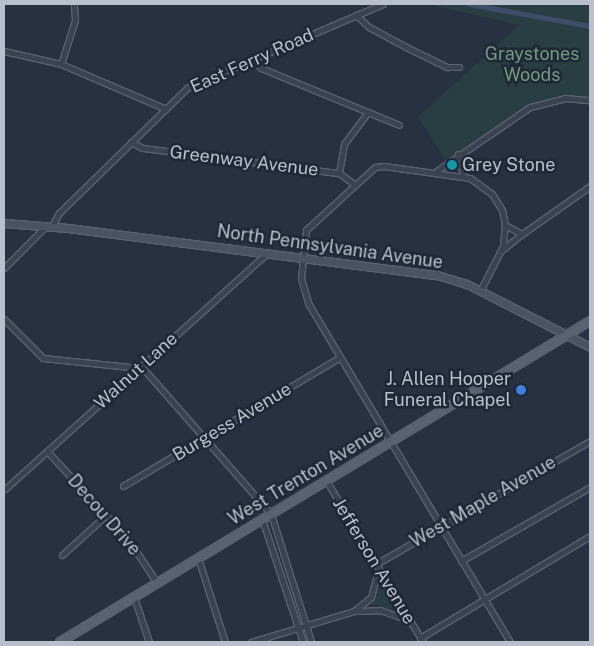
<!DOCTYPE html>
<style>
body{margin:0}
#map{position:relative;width:594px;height:646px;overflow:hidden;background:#273142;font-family:"Public Sans",sans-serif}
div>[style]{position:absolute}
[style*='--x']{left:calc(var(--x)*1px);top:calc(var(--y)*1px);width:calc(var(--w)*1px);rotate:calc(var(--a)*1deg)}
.green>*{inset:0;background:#293e43}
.canal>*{height:5px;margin:-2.5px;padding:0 2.5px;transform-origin:2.5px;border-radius:2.5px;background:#3e4d6a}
.roads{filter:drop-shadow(1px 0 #5a616f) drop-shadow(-1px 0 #5a616f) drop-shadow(0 1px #5a616f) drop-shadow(0 -1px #5a616f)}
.street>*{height:5px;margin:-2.5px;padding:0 2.5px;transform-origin:2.5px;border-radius:2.5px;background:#3b4352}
.secondary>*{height:7px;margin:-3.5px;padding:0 3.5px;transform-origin:3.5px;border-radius:3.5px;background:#4a5264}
.primary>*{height:8px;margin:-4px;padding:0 4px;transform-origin:4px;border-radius:4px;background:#5a6271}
.dots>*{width:14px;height:14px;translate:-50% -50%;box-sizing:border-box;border:2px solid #202837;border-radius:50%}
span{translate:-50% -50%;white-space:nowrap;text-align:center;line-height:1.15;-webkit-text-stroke:5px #202837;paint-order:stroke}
.park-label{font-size:18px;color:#709c7d}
.street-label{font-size:18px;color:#b9bfcb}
.poi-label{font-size:18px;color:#b9bfcb}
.left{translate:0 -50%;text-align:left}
.right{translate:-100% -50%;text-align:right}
.frame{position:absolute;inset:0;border:5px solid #b9bfcb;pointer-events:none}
</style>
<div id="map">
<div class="green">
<i style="clip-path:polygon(428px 4px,590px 4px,590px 101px,576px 98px,530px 107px,458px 154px,445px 159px,418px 117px,519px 25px)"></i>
<i style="clip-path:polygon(383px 582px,399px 607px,398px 611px,371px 604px)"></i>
</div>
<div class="canal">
<i style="--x:469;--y:4;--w:123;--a:10.3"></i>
</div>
<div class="roads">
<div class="street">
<i style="--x:356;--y:15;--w:18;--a:43"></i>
<i style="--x:369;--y:27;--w:42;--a:28.4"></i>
<i style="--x:406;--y:47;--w:46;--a:26"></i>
<i style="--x:447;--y:67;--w:12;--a:0"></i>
<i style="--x:4;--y:51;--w:58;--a:12.8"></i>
<i style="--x:61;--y:64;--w:114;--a:23.2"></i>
<i style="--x:252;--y:60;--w:12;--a:42"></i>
<i style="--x:261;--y:68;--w:149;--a:22.4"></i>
<i style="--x:61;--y:64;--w:46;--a:-72.3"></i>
<i style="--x:75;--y:20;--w:16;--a:-94"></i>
<i style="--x:131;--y:142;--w:13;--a:27"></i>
<i style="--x:143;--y:148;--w:198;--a:7.3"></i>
<i style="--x:339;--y:173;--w:19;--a:36"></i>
<i style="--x:458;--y:154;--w:23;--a:77"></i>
<i style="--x:435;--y:172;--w:115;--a:-34.4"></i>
<i style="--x:530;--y:107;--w:36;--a:-14"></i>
<i style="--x:565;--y:98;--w:25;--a:5"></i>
<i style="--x:339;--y:173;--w:29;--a:-80"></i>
<i style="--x:344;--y:144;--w:40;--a:-53"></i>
<i style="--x:505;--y:225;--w:19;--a:28"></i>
<i style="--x:522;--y:234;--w:83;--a:-35.2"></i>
<i style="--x:52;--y:226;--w:15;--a:-62"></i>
<i style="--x:59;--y:213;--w:180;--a:-44.3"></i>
<i style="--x:188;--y:87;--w:212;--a:-23.1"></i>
<i style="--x:502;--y:250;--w:26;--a:-39"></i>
<i style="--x:4;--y:268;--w:59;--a:-45"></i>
<i style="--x:480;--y:291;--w:51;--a:-62.9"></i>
<i style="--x:503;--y:246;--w:21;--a:-85"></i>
<i style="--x:505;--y:225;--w:15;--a:-101"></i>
<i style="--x:502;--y:210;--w:19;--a:-122"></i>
<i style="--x:492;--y:194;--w:27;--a:-144"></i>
<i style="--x:470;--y:178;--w:87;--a:-172.1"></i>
<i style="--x:384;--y:166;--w:9;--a:174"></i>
<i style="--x:375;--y:167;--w:93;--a:137.6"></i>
<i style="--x:306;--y:230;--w:48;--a:95.9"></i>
<i style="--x:301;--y:278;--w:26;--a:74"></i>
<i style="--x:308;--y:303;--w:395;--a:59.2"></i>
<i style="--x:4;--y:319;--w:55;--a:45"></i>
<i style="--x:43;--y:358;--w:97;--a:5.9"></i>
<i style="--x:141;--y:366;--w:197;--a:48.7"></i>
<i style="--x:271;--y:514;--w:134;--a:72.6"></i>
<i style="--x:47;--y:451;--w:120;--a:47.4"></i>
<i style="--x:128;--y:539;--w:53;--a:56.6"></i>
<i style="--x:326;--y:480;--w:189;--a:59.1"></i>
<i style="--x:123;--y:486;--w:252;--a:-30.7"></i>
<i style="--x:5;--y:489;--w:353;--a:-42"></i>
<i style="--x:262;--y:519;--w:130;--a:71.6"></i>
<i style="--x:62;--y:555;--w:59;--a:-42.3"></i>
<i style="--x:198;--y:558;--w:88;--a:72.2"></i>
<i style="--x:461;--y:561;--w:149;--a:-29.8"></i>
<i style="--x:376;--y:564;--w:247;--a:-29.9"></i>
<i style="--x:134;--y:597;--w:47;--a:71.6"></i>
<i style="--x:357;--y:611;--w:23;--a:-2"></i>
<i style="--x:380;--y:610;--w:31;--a:19"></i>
<i style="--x:420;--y:638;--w:198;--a:-31"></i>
<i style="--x:251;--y:642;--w:108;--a:-16.8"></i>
<i style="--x:354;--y:611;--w:22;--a:-39"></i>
<i style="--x:371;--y:597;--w:30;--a:-75"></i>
</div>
<div class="secondary">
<i style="--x:4;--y:223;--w:64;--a:4.5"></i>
<i style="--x:68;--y:228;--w:372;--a:7.3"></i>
<i style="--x:437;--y:275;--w:31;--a:17"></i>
<i style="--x:467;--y:284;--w:138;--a:27.1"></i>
</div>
<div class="primary">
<i style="--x:60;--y:642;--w:620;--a:-31.2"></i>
</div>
</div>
<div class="dots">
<i style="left:452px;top:165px;background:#0f9aa8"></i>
<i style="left:521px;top:390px;background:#3f7fe0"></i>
</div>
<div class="park-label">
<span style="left:532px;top:65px">Graystones<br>Woods</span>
</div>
<div class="street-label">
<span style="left:252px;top:61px;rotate:-24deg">East Ferry Road</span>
<span style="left:244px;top:161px;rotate:7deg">Greenway Avenue</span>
<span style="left:330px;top:247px;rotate:8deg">North Pennsylvania Avenue</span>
<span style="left:136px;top:371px;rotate:-42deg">Walnut Lane</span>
<span style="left:232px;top:422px;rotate:-31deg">Burgess Avenue</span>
<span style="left:306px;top:475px;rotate:-31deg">West Trenton Avenue</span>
<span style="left:483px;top:502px;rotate:-30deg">West Maple Avenue</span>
<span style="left:104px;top:515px;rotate:49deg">Decou Drive</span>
<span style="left:374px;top:561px;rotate:59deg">Jefferson Avenue</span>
</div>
<div class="poi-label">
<span class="left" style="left:462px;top:165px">Grey Stone</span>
<span class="right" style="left:511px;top:390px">J. Allen Hooper<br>Funeral Chapel</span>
</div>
<div class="frame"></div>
</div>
